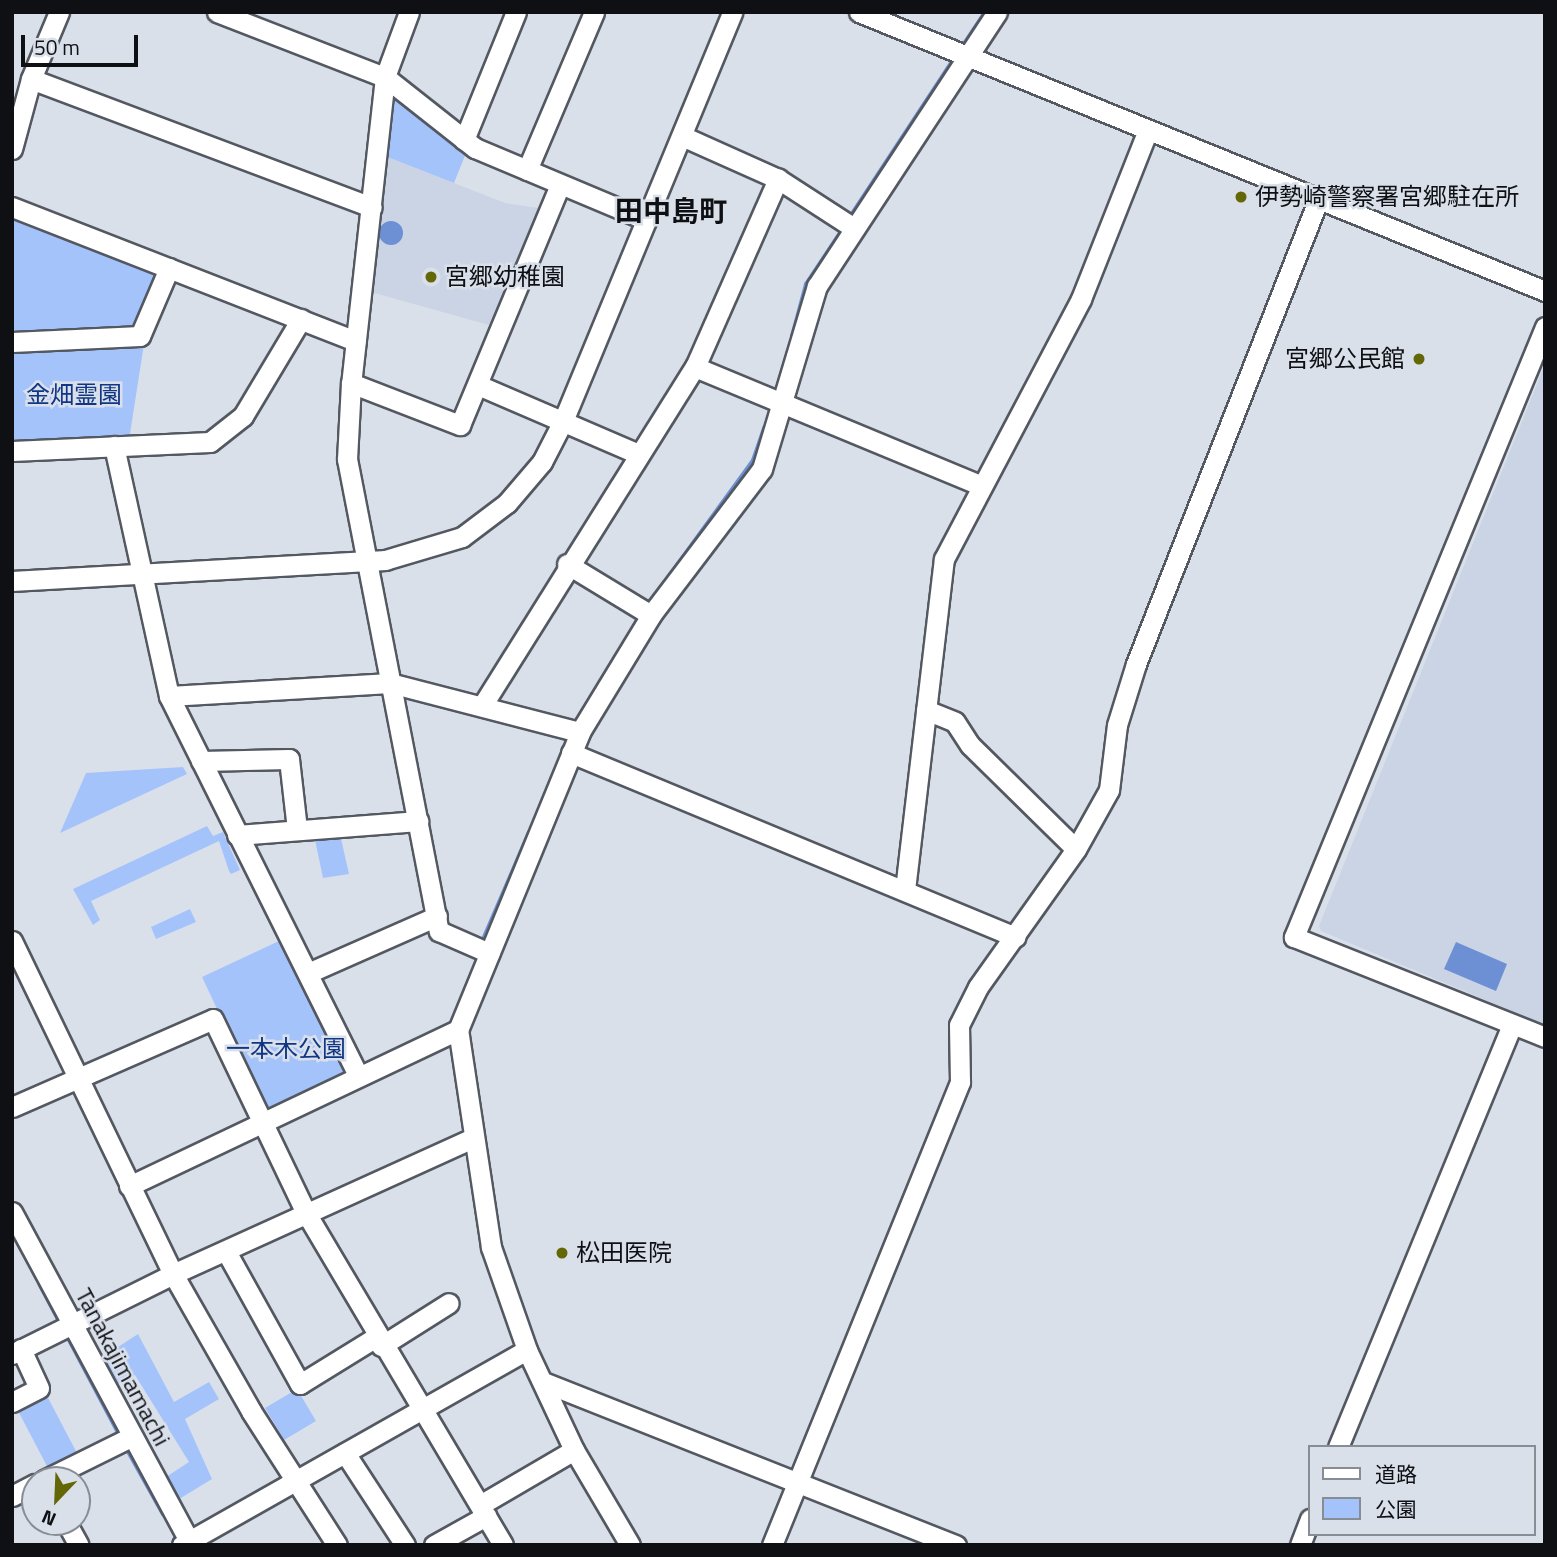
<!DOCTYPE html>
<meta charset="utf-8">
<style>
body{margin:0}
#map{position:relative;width:1557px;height:1557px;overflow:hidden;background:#dae0ea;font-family:"Titillium Web","Noto Sans JP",sans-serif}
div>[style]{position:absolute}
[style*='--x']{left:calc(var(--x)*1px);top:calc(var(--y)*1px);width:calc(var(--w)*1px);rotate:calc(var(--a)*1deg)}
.built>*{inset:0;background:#cad4e5}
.green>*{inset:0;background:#a5c3fb}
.water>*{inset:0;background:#6c90d3}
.round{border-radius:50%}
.stream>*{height:4.5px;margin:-2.25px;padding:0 2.25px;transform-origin:2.25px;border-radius:2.25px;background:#6c90d3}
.roads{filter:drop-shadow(2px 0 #535861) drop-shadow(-2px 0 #535861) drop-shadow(0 2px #535861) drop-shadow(0 -2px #535861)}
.minor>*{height:19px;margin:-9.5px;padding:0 9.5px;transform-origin:9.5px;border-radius:9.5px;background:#fff}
.dots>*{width:19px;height:19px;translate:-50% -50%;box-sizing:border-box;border:4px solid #dae0ea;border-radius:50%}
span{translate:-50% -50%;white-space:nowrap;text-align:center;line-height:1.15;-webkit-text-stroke:5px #dae0ea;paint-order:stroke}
.poi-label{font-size:24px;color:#0e1014}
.left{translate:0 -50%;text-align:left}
.right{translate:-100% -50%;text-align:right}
.park-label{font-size:24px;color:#103685}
.street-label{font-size:24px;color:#0e1014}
.quarter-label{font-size:28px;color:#0e1014;font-weight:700}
.frame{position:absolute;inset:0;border:14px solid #0e1014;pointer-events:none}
.legend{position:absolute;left:1308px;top:1445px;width:228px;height:91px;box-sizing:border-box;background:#dae0ea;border:2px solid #888d94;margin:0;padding:9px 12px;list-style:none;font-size:21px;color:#0e1014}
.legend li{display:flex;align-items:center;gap:14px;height:35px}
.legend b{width:35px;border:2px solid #888d94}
.north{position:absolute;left:21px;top:1466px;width:70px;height:70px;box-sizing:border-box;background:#dae0ea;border:2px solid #888d94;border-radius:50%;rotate:203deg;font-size:19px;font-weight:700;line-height:28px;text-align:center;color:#0e1014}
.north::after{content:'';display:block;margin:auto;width:24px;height:32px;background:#636705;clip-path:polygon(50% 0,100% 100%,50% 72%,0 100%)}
.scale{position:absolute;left:21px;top:35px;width:117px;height:32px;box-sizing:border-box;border:4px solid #0e1014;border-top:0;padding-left:9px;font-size:21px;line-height:24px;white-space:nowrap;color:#0e1014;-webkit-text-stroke:5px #dae0ea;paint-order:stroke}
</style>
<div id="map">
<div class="built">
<i style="clip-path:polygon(385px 156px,505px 203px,545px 209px,496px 327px,371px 292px)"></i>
<i style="clip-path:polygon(1545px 364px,1545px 1025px,1321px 931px,1319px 926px)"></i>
</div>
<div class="green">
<i style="clip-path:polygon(401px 95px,468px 148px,454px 183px,385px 156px,392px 100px)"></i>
<i style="clip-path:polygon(12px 215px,154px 271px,157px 277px,134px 331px,12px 335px)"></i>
<i style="clip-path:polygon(144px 344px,129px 440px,12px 446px,12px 350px)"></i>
<i style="clip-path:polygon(183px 767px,187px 774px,60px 833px,86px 773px)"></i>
<i style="clip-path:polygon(207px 826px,213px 836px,223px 832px,240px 870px,231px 874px,229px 871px,219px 841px,91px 901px,100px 920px,93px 925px,73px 889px)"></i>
<i style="clip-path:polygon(340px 834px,349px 874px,323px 878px,314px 835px)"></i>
<i style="clip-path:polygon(190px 909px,196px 922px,156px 939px,151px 927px)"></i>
<i style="clip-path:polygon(281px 940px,346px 1068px,345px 1074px,270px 1108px,262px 1105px,202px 977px)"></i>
<i style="clip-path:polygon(138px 1334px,174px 1402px,209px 1382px,219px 1399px,185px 1419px,212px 1479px,176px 1501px,163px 1479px,189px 1462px,135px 1375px,112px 1387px,98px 1360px)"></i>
<i style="clip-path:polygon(297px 1389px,316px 1421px,284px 1440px,265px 1408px)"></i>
<i style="clip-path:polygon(45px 1392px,78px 1455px,49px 1470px,16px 1407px)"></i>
</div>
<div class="water">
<i class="round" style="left:379px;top:221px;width:24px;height:24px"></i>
<i style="clip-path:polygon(1456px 942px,1507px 964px,1496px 991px,1444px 969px)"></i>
</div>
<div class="stream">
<i style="--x:961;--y:48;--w:43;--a:-56.3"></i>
<i style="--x:849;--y:218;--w:191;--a:-56.7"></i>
<i style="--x:792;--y:336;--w:54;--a:-74.9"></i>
<i style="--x:806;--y:284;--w:67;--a:-56.5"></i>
<i style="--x:655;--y:595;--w:167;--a:-54"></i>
<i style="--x:753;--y:460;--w:34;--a:-71"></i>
<i style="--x:484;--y:937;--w:114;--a:-66.8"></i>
<i style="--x:40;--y:1284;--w:43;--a:62.2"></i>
<i style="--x:66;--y:1333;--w:118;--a:62.1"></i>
<i style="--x:125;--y:1445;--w:78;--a:60.8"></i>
</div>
<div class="roads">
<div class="minor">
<i style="--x:217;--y:12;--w:180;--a:21.2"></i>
<i style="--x:385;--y:77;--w:115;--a:38.3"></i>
<i style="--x:475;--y:148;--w:186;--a:22.8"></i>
<i style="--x:409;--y:12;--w:69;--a:110.3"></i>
<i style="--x:385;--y:77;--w:308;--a:96.3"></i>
<i style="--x:351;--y:383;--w:76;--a:93"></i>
<i style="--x:347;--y:459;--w:481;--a:79"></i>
<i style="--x:439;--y:931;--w:55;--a:23.7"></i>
<i style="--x:859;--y:12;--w:741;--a:22.13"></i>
<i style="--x:31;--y:79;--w:364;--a:20.6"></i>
<i style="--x:682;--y:136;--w:105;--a:24.1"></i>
<i style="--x:778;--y:179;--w:90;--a:32.8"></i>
<i style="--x:464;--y:140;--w:138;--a:-67.9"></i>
<i style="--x:12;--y:149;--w:73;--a:-74.8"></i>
<i style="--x:31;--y:79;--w:73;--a:-67.3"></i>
<i style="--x:527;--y:170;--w:172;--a:-67"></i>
<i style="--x:12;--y:207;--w:369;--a:21.3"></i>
<i style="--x:1545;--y:327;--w:660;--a:112.37"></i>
<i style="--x:1294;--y:937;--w:270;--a:21.7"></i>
<i style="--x:12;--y:342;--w:128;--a:-2.7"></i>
<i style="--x:140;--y:336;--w:74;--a:-66.9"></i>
<i style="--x:695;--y:367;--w:308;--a:22.5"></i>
<i style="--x:351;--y:383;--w:117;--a:21.1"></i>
<i style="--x:460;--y:425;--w:260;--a:-67.4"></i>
<i style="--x:478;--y:385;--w:174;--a:23.3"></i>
<i style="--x:114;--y:446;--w:256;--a:77.6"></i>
<i style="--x:169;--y:696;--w:424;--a:63.5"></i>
<i style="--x:12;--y:451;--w:198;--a:-2.6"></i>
<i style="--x:210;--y:442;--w:42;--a:-38.2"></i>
<i style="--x:243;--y:416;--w:113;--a:-59.1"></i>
<i style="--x:567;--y:564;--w:98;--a:31.3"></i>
<i style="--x:12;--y:581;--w:374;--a:-3.2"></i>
<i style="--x:385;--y:560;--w:80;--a:-16.6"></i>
<i style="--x:462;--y:537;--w:56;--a:-37.1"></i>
<i style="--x:507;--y:503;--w:54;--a:-49.5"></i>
<i style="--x:542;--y:462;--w:46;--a:-62.9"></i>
<i style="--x:563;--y:421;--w:443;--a:-67.5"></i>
<i style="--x:169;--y:696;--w:221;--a:-3.4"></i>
<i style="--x:390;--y:683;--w:196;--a:14.5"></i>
<i style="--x:482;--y:706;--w:400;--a:-57.9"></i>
<i style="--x:695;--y:367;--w:206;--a:-66.2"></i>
<i style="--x:926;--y:710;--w:31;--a:22"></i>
<i style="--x:955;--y:722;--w:27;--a:57"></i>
<i style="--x:970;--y:745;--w:148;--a:44.5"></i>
<i style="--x:571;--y:753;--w:481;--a:22.5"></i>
<i style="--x:201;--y:761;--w:88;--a:-1.3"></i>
<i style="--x:289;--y:759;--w:70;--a:83.5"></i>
<i style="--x:237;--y:835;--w:182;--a:-4.4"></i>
<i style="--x:905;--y:890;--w:333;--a:-83.3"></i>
<i style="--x:944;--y:559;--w:294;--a:-62.2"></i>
<i style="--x:1081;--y:299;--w:182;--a:-68.4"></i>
<i style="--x:12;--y:941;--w:370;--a:64.2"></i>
<i style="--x:173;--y:1274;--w:158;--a:60.3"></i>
<i style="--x:251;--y:1411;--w:159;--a:57.3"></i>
<i style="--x:308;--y:973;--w:141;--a:-23.8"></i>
<i style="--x:12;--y:1107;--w:219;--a:-23.6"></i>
<i style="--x:213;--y:1019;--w:215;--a:64.4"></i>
<i style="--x:306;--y:1213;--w:386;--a:59.3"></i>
<i style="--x:129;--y:1186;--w:364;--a:-25.4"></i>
<i style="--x:12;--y:1212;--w:378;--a:61.7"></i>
<i style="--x:227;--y:1253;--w:150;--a:60.9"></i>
<i style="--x:300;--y:1384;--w:89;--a:-31.7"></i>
<i style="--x:381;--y:1346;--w:80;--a:-32.3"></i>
<i style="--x:12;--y:1354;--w:180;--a:-26.4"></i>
<i style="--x:173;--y:1274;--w:329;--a:-24.4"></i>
<i style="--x:546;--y:1383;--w:441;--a:21.6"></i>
<i style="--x:12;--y:1402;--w:30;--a:-27"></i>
<i style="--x:39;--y:1388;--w:43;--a:-114.8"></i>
<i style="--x:1338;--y:1447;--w:457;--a:-67.6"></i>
<i style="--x:345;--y:1453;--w:110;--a:56.9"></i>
<i style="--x:44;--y:1480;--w:97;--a:-26.3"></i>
<i style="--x:12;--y:1496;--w:26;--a:-28"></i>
<i style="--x:480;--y:1505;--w:109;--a:-30.3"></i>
<i style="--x:66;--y:1522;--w:26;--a:61"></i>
<i style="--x:182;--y:1545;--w:396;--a:-29.5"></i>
<i style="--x:434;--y:1545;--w:60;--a:-29.1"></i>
<i style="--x:630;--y:1545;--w:110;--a:-120.5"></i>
<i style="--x:574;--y:1450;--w:110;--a:-115.2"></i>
<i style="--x:527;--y:1350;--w:109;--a:-109.3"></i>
<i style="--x:491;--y:1247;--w:219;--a:-98.6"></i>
<i style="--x:458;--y:1030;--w:322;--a:-67.7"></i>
<i style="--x:580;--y:732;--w:137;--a:-58.7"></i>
<i style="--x:651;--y:615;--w:183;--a:-52.8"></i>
<i style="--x:762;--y:469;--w:191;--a:-73.3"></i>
<i style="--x:817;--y:286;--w:328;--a:-56.7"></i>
<i style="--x:772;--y:1545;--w:500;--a:-67.9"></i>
<i style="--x:960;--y:1082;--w:57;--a:-91"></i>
<i style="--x:959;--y:1025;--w:42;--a:-63.4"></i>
<i style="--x:978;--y:987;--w:169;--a:-54.6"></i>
<i style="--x:1076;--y:849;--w:68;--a:-60.8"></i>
<i style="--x:1109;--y:790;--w:65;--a:-83"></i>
<i style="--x:1117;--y:725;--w:64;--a:-72.7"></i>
<i style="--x:1136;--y:664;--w:501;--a:-68.56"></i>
<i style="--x:1300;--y:1545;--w:28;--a:-69"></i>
</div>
</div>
<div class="dots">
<i style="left:1241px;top:197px;background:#636705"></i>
<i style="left:431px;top:277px;background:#636705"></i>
<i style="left:1419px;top:359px;background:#636705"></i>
<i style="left:562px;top:1253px;background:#636705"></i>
</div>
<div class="poi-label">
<span class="left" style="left:1255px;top:197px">伊勢崎警察署宮郷駐在所</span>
<span class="left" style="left:445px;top:277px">宮郷幼稚園</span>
<span class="right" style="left:1405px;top:359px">宮郷公民館</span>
<span class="left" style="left:576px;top:1253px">松田医院</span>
</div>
<div class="park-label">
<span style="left:74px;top:395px">金畑霊園</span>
<span style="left:286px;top:1049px">一本木公園</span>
</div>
<div class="street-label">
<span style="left:123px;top:1367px;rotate:62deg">Tanakajimamachi</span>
</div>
<div class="quarter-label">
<span style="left:671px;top:211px">田中島町</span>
</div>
<div class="frame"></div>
<ul class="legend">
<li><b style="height:9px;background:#fff"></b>道路</li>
<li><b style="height:19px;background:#a5c3fb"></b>公園</li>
</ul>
<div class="north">N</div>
<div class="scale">50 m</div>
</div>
